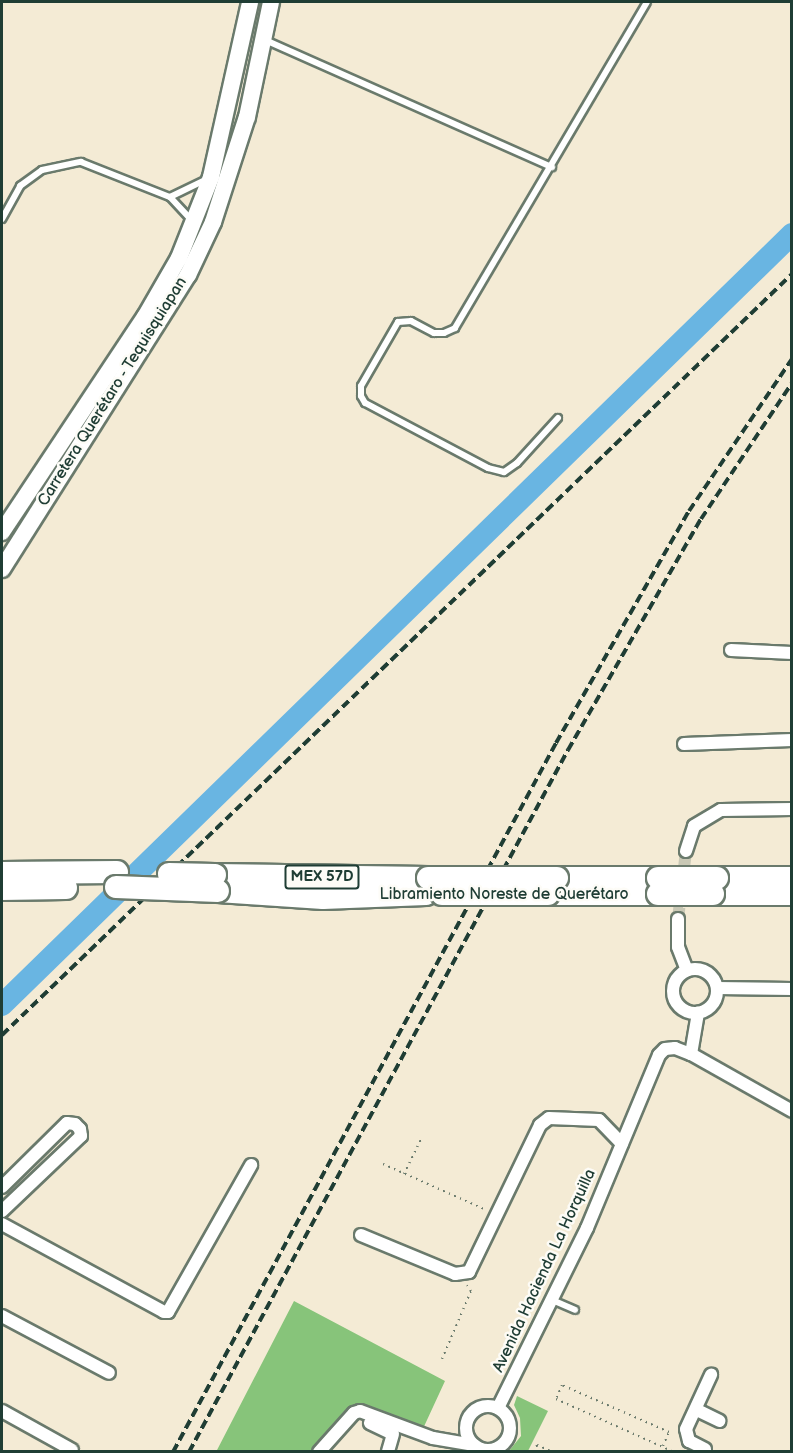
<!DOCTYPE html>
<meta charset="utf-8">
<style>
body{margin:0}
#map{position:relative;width:793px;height:1453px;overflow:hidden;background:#f4ebd5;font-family:"Balsamiq Sans",sans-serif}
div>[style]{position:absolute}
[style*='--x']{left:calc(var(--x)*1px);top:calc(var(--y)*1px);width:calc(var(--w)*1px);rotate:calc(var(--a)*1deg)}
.green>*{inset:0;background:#87c47a}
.river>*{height:22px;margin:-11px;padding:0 11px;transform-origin:11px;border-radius:11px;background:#69b5e2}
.street-tunnel>*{height:12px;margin-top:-6px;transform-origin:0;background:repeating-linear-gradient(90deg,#c9c8b5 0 12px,transparent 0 18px)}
.path>*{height:2px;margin-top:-1px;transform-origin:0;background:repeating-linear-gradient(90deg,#6a7a6c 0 1.5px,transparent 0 6px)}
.roads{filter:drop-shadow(2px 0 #6a7a6c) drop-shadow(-2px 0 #6a7a6c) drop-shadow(0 2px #6a7a6c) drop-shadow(0 -2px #6a7a6c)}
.lane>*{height:6px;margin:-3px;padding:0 3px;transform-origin:3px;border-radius:3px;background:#fff}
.street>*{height:12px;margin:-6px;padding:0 6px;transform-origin:6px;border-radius:6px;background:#fff}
.street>.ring{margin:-6px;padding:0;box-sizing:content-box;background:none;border:12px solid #fff;border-radius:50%}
.secondary>*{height:16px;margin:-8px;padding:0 8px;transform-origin:8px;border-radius:8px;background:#fff}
.highway>*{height:22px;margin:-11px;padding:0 11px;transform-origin:11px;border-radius:11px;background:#fff}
.rail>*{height:4px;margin-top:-2px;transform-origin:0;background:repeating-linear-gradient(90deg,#1f3d34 0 9px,transparent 0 13.5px)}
.bridges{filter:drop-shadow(2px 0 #6a7a6c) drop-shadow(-2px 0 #6a7a6c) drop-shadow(0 2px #6a7a6c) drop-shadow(0 -2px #6a7a6c)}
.highway-bridge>*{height:22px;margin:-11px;padding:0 11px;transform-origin:11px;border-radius:11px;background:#fff}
span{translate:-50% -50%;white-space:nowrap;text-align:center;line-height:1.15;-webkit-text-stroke:5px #fdfcf7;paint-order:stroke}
.shield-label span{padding:2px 4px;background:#fdfcf7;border:2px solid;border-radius:4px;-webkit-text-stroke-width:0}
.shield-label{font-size:15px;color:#1f3d34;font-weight:700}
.street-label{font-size:16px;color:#1f3d34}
.frame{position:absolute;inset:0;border:3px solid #1f3d34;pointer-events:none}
</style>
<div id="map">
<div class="green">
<i style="clip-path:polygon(294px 1301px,445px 1381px,421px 1433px,364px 1408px,327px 1451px,216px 1452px)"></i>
<i style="clip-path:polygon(517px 1396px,548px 1411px,528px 1451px,509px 1451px,521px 1436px,520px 1418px,514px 1405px)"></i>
</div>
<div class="river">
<i style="--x:2;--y:1005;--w:1104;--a:-44.3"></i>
</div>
<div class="street-tunnel">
<i style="--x:678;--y:919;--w:68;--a:-83.3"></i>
</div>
<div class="path">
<i style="--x:383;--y:1164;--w:111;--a:24"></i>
<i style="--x:404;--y:1174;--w:39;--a:-64"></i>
<i style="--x:442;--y:1359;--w:74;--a:-66.9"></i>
<i style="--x:471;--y:1291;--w:7;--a:-124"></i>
<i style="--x:663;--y:1446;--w:15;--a:-67"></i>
<i style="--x:669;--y:1432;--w:117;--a:-156.3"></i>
<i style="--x:562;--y:1385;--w:15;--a:113"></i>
<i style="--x:556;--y:1399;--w:129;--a:24.2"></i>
<i style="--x:534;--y:1452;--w:8;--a:-67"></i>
<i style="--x:537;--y:1445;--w:17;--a:24"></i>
</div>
<div class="roads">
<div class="lane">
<i style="--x:265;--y:40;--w:314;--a:23.9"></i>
<i style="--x:170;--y:197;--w:41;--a:-25.9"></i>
<i style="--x:2;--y:219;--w:38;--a:-61"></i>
<i style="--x:20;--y:186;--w:27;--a:-36"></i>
<i style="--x:42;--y:170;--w:40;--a:-12"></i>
<i style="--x:81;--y:162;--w:96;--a:21.5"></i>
<i style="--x:170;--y:197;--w:33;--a:47"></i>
<i style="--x:558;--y:418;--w:61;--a:132.3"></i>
<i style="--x:517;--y:463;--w:16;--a:145"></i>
<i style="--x:504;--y:472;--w:16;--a:-166"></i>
<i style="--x:488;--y:468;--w:139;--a:-152.1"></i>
<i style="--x:365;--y:403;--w:8;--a:-120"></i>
<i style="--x:361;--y:396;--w:10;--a:-90"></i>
<i style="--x:361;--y:386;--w:74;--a:-60"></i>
<i style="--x:398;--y:322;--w:13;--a:-4"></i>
<i style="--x:411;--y:321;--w:26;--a:28"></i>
<i style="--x:434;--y:333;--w:10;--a:0"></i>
<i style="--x:444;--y:333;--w:12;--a:-24"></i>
<i style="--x:455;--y:328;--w:378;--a:-59.5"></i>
<i style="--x:552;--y:1300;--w:25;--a:23"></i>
</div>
<div class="street">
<i style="--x:731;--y:650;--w:61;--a:2.8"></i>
<i style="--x:684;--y:744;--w:108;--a:-2.1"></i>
<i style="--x:686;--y:851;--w:26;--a:-72"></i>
<i style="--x:694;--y:826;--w:31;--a:-31"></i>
<i style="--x:721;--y:810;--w:71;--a:-0.8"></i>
<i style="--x:678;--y:919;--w:28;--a:90"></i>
<i style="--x:678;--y:947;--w:25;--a:69"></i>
<i class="ring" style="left:673px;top:969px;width:32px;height:32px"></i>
<i style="--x:717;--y:988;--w:75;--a:0.8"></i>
<i style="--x:691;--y:1054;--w:42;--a:-80.3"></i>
<i style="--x:2;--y:1187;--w:91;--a:-44.6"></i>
<i style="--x:67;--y:1123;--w:8;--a:7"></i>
<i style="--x:75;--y:1124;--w:7;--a:45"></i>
<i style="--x:80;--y:1129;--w:7;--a:82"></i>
<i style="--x:81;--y:1136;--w:109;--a:136.5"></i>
<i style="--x:2;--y:1224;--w:184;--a:28.5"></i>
<i style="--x:164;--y:1312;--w:4;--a:0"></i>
<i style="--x:168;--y:1312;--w:169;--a:-60.5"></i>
<i style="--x:361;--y:1235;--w:102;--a:22.5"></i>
<i style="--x:455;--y:1274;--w:14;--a:-8"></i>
<i style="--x:469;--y:1272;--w:163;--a:-64.2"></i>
<i style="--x:540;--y:1125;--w:11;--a:-38"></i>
<i style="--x:549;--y:1118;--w:50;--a:2.3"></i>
<i style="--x:599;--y:1120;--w:33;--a:46"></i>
<i style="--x:2;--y:1316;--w:121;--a:28"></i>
<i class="ring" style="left:466px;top:1406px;width:32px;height:32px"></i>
<i style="--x:498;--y:1408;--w:201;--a:-63.7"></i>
<i style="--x:587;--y:1228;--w:187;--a:-67.4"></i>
<i style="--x:659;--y:1055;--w:8;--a:-45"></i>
<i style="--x:665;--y:1049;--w:10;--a:-6"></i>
<i style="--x:675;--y:1048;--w:17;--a:21"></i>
<i style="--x:691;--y:1054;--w:116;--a:29.4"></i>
<i style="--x:697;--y:1410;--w:25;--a:26"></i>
<i style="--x:2;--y:1411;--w:80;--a:29.1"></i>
<i style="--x:370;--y:1423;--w:25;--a:26"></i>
<i style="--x:393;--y:1434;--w:19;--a:106"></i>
<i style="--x:705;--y:1449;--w:18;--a:-153"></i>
<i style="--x:689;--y:1441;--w:12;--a:-104"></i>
<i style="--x:686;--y:1429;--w:60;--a:-65.2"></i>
<i style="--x:319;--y:1452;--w:52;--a:-48.1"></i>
<i style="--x:354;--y:1413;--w:6;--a:-18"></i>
<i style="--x:360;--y:1411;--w:78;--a:20.3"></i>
<i style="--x:433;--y:1438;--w:42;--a:9.7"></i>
</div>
<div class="secondary">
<i style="--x:2;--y:532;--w:258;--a:-56.4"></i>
<i style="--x:145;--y:317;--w:68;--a:-60"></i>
<i style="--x:179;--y:258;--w:87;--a:-68.4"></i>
<i style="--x:211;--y:177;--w:179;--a:-77.4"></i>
<i style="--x:2;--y:569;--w:348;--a:-57.7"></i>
<i style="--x:188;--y:275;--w:59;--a:-64.7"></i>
<i style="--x:213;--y:222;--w:110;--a:-72.1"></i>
<i style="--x:247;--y:117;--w:117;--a:-78.2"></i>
</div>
<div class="highway">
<i style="--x:2;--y:873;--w:115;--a:-0.5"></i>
<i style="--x:215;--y:875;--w:213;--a:0.8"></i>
<i style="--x:557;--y:878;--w:101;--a:0"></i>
<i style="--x:717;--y:878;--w:75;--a:0"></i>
<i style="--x:2;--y:889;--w:64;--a:-0.9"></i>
<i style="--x:218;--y:891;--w:105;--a:3.8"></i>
<i style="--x:323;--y:898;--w:103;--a:-2.2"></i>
<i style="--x:548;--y:894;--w:110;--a:0"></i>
<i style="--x:713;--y:894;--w:79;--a:0"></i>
</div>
</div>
<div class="rail">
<i style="--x:2;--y:1035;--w:1097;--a:-43.93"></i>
<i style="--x:173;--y:1452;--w:806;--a:-61.62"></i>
<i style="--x:556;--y:743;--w:267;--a:-60.2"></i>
<i style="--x:689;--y:511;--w:184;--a:-55.9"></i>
<i style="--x:189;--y:1452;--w:798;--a:-61.64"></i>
<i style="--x:568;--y:750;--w:267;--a:-60.1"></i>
<i style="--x:701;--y:519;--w:164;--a:-56.2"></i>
</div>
<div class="bridges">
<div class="highway-bridge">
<i style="--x:169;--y:874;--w:46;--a:1.2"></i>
<i style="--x:428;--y:878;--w:129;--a:0"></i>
<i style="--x:658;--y:878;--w:59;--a:0"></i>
<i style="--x:116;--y:887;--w:102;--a:2.2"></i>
<i style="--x:442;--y:894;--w:106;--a:0"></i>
<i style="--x:658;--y:894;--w:55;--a:0"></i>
</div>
</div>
<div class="shield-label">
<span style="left:322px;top:877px">MEX 57D</span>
</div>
<div class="street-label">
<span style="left:113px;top:392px;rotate:-58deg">Carretera Querétaro - Tequisquiapan</span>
<span style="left:504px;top:895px">Libramiento Noreste de Querétaro</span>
<span style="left:545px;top:1271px;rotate:-65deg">Avenida Hacienda La Horquilla</span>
</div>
<div class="frame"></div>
</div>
